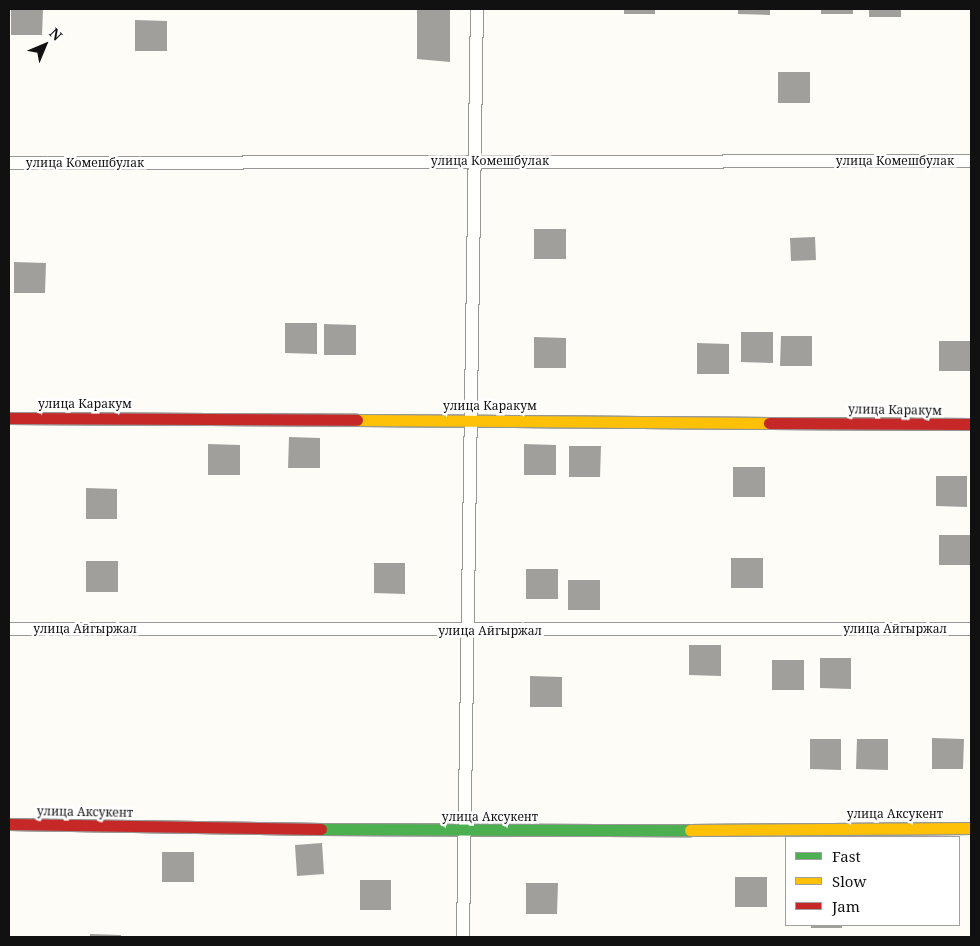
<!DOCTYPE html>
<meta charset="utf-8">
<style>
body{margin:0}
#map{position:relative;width:980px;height:946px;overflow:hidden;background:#fdfcf7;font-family:"Noto Serif",serif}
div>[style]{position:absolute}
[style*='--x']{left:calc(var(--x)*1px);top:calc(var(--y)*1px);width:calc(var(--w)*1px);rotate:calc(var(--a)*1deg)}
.building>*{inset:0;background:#a19f9c}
.roads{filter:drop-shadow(1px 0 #979795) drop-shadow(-1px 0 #979795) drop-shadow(0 1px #979795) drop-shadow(0 -1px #979795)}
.street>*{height:12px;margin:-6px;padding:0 6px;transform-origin:6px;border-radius:6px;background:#fffffe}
.fast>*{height:11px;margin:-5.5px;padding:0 5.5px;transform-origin:5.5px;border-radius:5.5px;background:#4caf50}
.slow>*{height:11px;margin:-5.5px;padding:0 5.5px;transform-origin:5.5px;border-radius:5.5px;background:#ffc107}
.jam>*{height:11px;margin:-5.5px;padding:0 5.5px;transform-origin:5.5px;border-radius:5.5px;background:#c62828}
span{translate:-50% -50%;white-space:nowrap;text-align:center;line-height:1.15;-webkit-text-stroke:5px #fff;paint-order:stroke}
.street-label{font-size:12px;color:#111}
.frame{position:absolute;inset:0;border:10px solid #111;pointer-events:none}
.legend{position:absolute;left:785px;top:836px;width:175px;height:90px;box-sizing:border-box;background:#fff;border:1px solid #a0a0a0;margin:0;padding:6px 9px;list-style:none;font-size:15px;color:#111}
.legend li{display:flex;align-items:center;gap:10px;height:25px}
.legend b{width:25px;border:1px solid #a0a0a0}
.north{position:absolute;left:20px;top:20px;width:50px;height:50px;-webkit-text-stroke:4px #fff;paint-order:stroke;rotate:45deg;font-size:14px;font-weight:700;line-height:20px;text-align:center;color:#111}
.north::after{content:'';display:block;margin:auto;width:18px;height:22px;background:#111;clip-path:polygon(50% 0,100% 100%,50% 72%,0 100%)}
</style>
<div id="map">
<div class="building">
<i style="clip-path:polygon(11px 9px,43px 9px,42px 35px,11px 35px)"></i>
<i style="clip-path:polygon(417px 9px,450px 9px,450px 62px,417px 59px)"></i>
<i style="clip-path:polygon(624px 9px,655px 9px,655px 14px,624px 14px)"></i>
<i style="clip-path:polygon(738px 9px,770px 9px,770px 15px,738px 14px)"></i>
<i style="clip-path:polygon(821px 9px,853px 9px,853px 14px,821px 14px)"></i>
<i style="clip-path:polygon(869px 9px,901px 9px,901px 17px,869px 17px)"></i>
<i style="clip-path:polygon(135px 20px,167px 21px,167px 51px,135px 51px)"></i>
<i style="clip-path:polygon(778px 72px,810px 72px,810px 103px,778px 103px)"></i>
<i style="clip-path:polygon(534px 229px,566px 229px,566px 259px,534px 259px)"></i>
<i style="clip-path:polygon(815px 237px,816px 260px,791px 261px,790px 238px)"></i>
<i style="clip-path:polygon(14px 262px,46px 263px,45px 293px,14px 293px)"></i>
<i style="clip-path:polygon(285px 323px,317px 323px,317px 354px,285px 353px)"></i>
<i style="clip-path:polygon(324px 324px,356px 325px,356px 355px,324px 355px)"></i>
<i style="clip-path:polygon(741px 332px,773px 332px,773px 363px,741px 362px)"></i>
<i style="clip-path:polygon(781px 336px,812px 336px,812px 366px,780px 366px)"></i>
<i style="clip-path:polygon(534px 337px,566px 338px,566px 368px,534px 368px)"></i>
<i style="clip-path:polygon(939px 341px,971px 341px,971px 371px,939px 371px)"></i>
<i style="clip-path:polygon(697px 343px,729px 344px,729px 374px,697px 374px)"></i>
<i style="clip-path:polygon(289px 437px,320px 438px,320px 468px,288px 468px)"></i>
<i style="clip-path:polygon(208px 444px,240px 445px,240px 475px,208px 475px)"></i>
<i style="clip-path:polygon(524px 444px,556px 445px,556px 475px,524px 475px)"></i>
<i style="clip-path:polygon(569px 446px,601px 446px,600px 477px,569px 477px)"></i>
<i style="clip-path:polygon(733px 467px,765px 467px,765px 497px,733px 497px)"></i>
<i style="clip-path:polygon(936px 476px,967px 476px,967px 507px,936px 506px)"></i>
<i style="clip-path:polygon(86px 488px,117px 489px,117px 519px,86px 519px)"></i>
<i style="clip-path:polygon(939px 535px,971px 535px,971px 565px,939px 565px)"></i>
<i style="clip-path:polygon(731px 558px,763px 558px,763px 588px,731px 588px)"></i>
<i style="clip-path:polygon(86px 561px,118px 561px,118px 592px,86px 592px)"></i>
<i style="clip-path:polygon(374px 563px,405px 563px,405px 594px,374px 593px)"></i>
<i style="clip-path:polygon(526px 569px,558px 569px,558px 599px,526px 599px)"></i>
<i style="clip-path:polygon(568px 580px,600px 580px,600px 610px,568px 610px)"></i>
<i style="clip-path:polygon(689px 645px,721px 645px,721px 676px,689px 675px)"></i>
<i style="clip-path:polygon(820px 658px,851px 658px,851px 689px,820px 688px)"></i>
<i style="clip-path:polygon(772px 660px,804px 660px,804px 690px,772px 690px)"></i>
<i style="clip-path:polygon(530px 676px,562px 677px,562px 707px,530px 707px)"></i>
<i style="clip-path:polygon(932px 738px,964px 739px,963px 769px,932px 769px)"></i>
<i style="clip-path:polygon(810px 739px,841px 739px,841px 770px,810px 769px)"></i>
<i style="clip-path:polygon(857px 739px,888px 739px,888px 770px,856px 769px)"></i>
<i style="clip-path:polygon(322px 843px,324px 874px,297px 876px,295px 845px)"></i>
<i style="clip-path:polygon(162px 852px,194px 852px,194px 882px,162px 882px)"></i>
<i style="clip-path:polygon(735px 877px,767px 877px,767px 907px,735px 907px)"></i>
<i style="clip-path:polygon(360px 880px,391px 880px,391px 910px,360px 910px)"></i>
<i style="clip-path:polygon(526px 883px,558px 883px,557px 914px,526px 914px)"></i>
<i style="clip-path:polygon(811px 925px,842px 925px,842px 928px,811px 928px)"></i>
<i style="clip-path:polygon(90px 934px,121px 935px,121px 937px,90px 937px)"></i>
</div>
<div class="roads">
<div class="street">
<i style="--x:9;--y:163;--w:962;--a:-0.12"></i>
<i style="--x:9;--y:629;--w:962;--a:0"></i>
<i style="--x:463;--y:937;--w:928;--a:-89.14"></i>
</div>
<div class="fast">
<i style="--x:321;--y:829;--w:369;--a:0.2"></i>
</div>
<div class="slow">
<i style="--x:357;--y:420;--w:412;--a:0.4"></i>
<i style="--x:690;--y:830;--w:281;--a:-0.4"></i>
</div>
<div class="jam">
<i style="--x:9;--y:418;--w:348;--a:0.3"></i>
<i style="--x:769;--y:423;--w:202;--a:0.3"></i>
<i style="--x:9;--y:824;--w:312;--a:0.9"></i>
</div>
</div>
<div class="street-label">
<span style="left:490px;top:161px">улица Комешбулак</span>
<span style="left:895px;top:161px">улица Комешбулак</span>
<span style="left:85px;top:163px">улица Комешбулак</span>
<span style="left:85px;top:404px">улица Каракум</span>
<span style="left:490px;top:406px">улица Каракум</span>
<span style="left:895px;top:410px;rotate:1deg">улица Каракум</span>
<span style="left:85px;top:629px">улица Айгыржал</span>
<span style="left:895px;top:629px">улица Айгыржал</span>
<span style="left:490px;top:631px">улица Айгыржал</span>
<span style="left:85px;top:812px;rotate:1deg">улица Аксукент</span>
<span style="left:895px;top:814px">улица Аксукент</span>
<span style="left:490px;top:817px">улица Аксукент</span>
</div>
<div class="frame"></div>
<ul class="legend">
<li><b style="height:6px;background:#4caf50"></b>Fast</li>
<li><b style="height:6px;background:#ffc107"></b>Slow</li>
<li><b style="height:6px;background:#c62828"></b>Jam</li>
</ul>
<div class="north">N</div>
</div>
